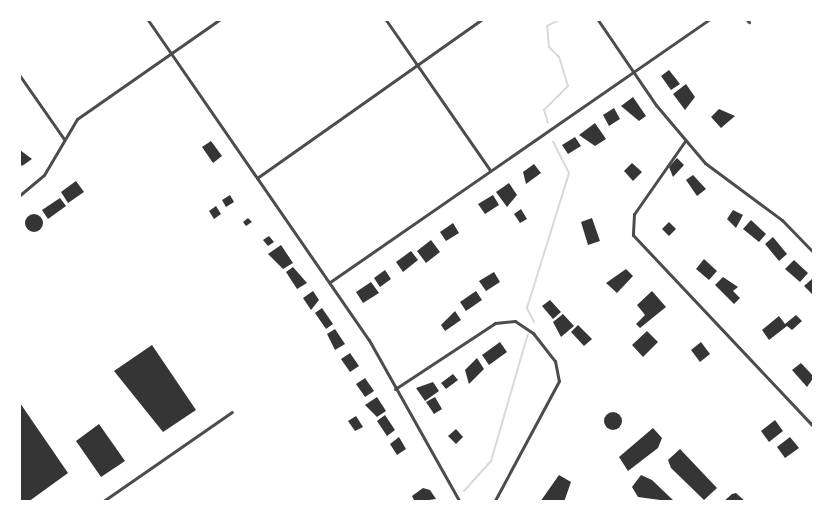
<!DOCTYPE html>
<style>
body{margin:0}
#map{position:relative;width:833px;height:521px;overflow:hidden;background:#fff;font-family:"Open Sans",sans-serif}
div>[style]{position:absolute}
[style*='--x']{left:calc(var(--x)*1px);top:calc(var(--y)*1px);width:calc(var(--w)*1px);rotate:calc(var(--a)*1deg)}
.stream>*{height:2px;margin:-1px;padding:0 1px;transform-origin:1px;border-radius:1px;background:#d9d9d9}
.building>*{inset:0;background:#353535}
.round{border-radius:50%}
.minor>*{height:3px;margin:-1.5px;padding:0 1.5px;transform-origin:1.5px;border-radius:1.5px;background:#4c4c4c}
span{translate:-50% -50%;white-space:nowrap;text-align:center;line-height:1.15;-webkit-text-stroke:5px #fff;paint-order:stroke}
.frame{position:absolute;inset:0;border:21px solid #fff;pointer-events:none}
</style>
<div id="map">
<div class="stream">
<i style="--x:548;--y:123;--w:14;--a:-107"></i>
<i style="--x:544;--y:110;--w:34;--a:-45"></i>
<i style="--x:568;--y:86;--w:30;--a:-107"></i>
<i style="--x:559;--y:57;--w:14;--a:-135"></i>
<i style="--x:549;--y:47;--w:21;--a:-95"></i>
<i style="--x:547;--y:26;--w:13;--a:-27"></i>
<i style="--x:534;--y:322;--w:16;--a:-117"></i>
<i style="--x:527;--y:308;--w:141;--a:-72.7"></i>
<i style="--x:569;--y:173;--w:35;--a:-117"></i>
<i style="--x:464;--y:491;--w:40;--a:-48"></i>
<i style="--x:491;--y:461;--w:132;--a:-73.8"></i>
</div>
<div class="building">
<i style="clip-path:polygon(669px 70px,680px 84px,671px 90px,661px 76px)"></i>
<i style="clip-path:polygon(686px 84px,695px 97px,685px 110px,673px 94px)"></i>
<i style="clip-path:polygon(633px 97px,646px 116px,639px 121px,621px 106px)"></i>
<i style="clip-path:polygon(614px 108px,620px 119px,609px 126px,603px 115px)"></i>
<i style="clip-path:polygon(719px 109px,735px 116px,721px 128px,711px 117px)"></i>
<i style="clip-path:polygon(595px 123px,606px 139px,595px 146px,579px 135px)"></i>
<i style="clip-path:polygon(575px 137px,581px 146px,568px 154px,562px 145px)"></i>
<i style="clip-path:polygon(211px 141px,222px 156px,213px 163px,202px 147px)"></i>
<i style="clip-path:polygon(20px 150px,32px 159px,22px 166px,20px 163px)"></i>
<i style="clip-path:polygon(677px 158px,684px 165px,673px 177px,669px 167px)"></i>
<i style="clip-path:polygon(632px 163px,642px 172px,633px 181px,624px 171px)"></i>
<i style="clip-path:polygon(534px 164px,541px 173px,526px 184px,523px 172px)"></i>
<i style="clip-path:polygon(693px 175px,706px 189px,697px 196px,686px 180px)"></i>
<i style="clip-path:polygon(76px 181px,84px 192px,68px 203px,61px 192px)"></i>
<i style="clip-path:polygon(509px 183px,517px 195px,507px 207px,496px 192px)"></i>
<i style="clip-path:polygon(230px 195px,234px 202px,226px 207px,222px 200px)"></i>
<i style="clip-path:polygon(493px 195px,499px 205px,485px 214px,478px 204px)"></i>
<i style="clip-path:polygon(60px 198px,66px 206px,48px 219px,42px 210px)"></i>
<i style="clip-path:polygon(216px 206px,221px 214px,214px 219px,209px 211px)"></i>
<i style="clip-path:polygon(521px 209px,527px 219px,520px 223px,514px 214px)"></i>
<i style="clip-path:polygon(733px 210px,743px 215px,736px 228px,727px 219px)"></i>
<i class="round" style="left:25px;top:214px;width:18px;height:18px"></i>
<i style="clip-path:polygon(248px 218px,252px 222px,246px 226px,243px 222px)"></i>
<i style="clip-path:polygon(592px 218px,600px 241px,588px 245px,581px 222px)"></i>
<i style="clip-path:polygon(751px 220px,766px 234px,759px 242px,743px 229px)"></i>
<i style="clip-path:polygon(669px 222px,676px 229px,669px 236px,662px 229px)"></i>
<i style="clip-path:polygon(453px 223px,459px 233px,446px 241px,440px 232px)"></i>
<i style="clip-path:polygon(269px 236px,274px 242px,268px 246px,263px 240px)"></i>
<i style="clip-path:polygon(773px 237px,787px 254px,779px 261px,765px 244px)"></i>
<i style="clip-path:polygon(431px 240px,440px 252px,426px 263px,417px 251px)"></i>
<i style="clip-path:polygon(281px 245px,293px 263px,283px 269px,268px 254px)"></i>
<i style="clip-path:polygon(411px 251px,418px 260px,403px 272px,396px 262px)"></i>
<i style="clip-path:polygon(704px 259px,717px 271px,709px 280px,696px 269px)"></i>
<i style="clip-path:polygon(794px 260px,808px 273px,800px 282px,785px 269px)"></i>
<i style="clip-path:polygon(293px 267px,307px 283px,297px 289px,286px 272px)"></i>
<i style="clip-path:polygon(626px 269px,633px 276px,617px 293px,606px 283px)"></i>
<i style="clip-path:polygon(385px 270px,391px 279px,380px 287px,374px 278px)"></i>
<i style="clip-path:polygon(494px 272px,500px 282px,486px 291px,479px 281px)"></i>
<i style="clip-path:polygon(723px 277px,738px 287px,733px 291px,740px 298px,734px 304px,715px 285px)"></i>
<i style="clip-path:polygon(812px 279px,814px 280px,814px 296px,804px 286px)"></i>
<i style="clip-path:polygon(371px 282px,379px 293px,363px 303px,356px 292px)"></i>
<i style="clip-path:polygon(313px 291px,319px 300px,311px 310px,303px 298px)"></i>
<i style="clip-path:polygon(476px 291px,482px 300px,466px 311px,460px 302px)"></i>
<i style="clip-path:polygon(652px 291px,666px 307px,640px 328px,636px 324px,645px 315px,637px 305px)"></i>
<i style="clip-path:polygon(550px 300px,561px 312px,553px 319px,542px 306px)"></i>
<i style="clip-path:polygon(322px 308px,333px 324px,326px 329px,315px 313px)"></i>
<i style="clip-path:polygon(455px 311px,461px 320px,445px 331px,441px 325px)"></i>
<i style="clip-path:polygon(563px 314px,574px 326px,561px 337px,553px 322px)"></i>
<i style="clip-path:polygon(796px 315px,802px 321px,792px 330px,787px 326px,769px 340px,762px 330px,779px 316px,785px 324px)"></i>
<i style="clip-path:polygon(578px 325px,592px 339px,584px 346px,571px 332px)"></i>
<i style="clip-path:polygon(335px 329px,345px 344px,335px 350px,327px 334px)"></i>
<i style="clip-path:polygon(647px 331px,658px 342px,643px 357px,632px 345px)"></i>
<i style="clip-path:polygon(500px 342px,507px 352px,489px 365px,482px 355px)"></i>
<i style="clip-path:polygon(701px 342px,710px 354px,700px 362px,691px 350px)"></i>
<i style="clip-path:polygon(152px 345px,196px 410px,163px 432px,114px 371px)"></i>
<i style="clip-path:polygon(350px 353px,359px 366px,350px 372px,341px 359px)"></i>
<i style="clip-path:polygon(477px 358px,484px 369px,469px 384px,465px 370px)"></i>
<i style="clip-path:polygon(801px 363px,814px 377px,807px 387px,792px 370px)"></i>
<i style="clip-path:polygon(453px 374px,458px 380px,446px 389px,441px 383px)"></i>
<i style="clip-path:polygon(365px 378px,374px 391px,365px 397px,356px 384px)"></i>
<i style="clip-path:polygon(433px 382px,439px 391px,425px 401px,416px 388px)"></i>
<i style="clip-path:polygon(377px 397px,386px 411px,377px 417px,365px 405px)"></i>
<i style="clip-path:polygon(435px 397px,442px 409px,434px 414px,426px 402px)"></i>
<i style="clip-path:polygon(20px 403px,68px 473px,28px 502px,20px 502px)"></i>
<i class="round" style="left:604px;top:412px;width:18px;height:18px"></i>
<i style="clip-path:polygon(385px 415px,395px 430px,387px 436px,377px 421px)"></i>
<i style="clip-path:polygon(356px 416px,363px 427px,355px 431px,348px 421px)"></i>
<i style="clip-path:polygon(775px 420px,783px 431px,769px 442px,761px 431px)"></i>
<i style="clip-path:polygon(99px 424px,125px 461px,101px 477px,76px 441px)"></i>
<i style="clip-path:polygon(653px 428px,662px 438px,658px 448px,628px 471px,619px 457px)"></i>
<i style="clip-path:polygon(456px 429px,463px 437px,456px 444px,448px 436px)"></i>
<i style="clip-path:polygon(399px 437px,406px 449px,397px 455px,390px 444px)"></i>
<i style="clip-path:polygon(790px 437px,799px 448px,785px 458px,777px 447px)"></i>
<i style="clip-path:polygon(680px 449px,717px 488px,704px 500px,671px 468px,668px 460px)"></i>
<i style="clip-path:polygon(559px 475px,571px 482px,564px 502px,540px 502px)"></i>
<i style="clip-path:polygon(641px 475px,652px 480px,675px 502px,638px 497px,632px 487px)"></i>
<i style="clip-path:polygon(423px 488px,430px 490px,436px 499px,415px 502px,412px 496px)"></i>
<i style="clip-path:polygon(736px 493px,746px 502px,723px 502px,732px 494px)"></i>
</div>
<div class="minor">
<i style="--x:148;--y:20;--w:389;--a:55.4"></i>
<i style="--x:369;--y:340;--w:186;--a:60.7"></i>
<i style="--x:386;--y:20;--w:183;--a:55.3"></i>
<i style="--x:598;--y:20;--w:103;--a:55.7"></i>
<i style="--x:656;--y:105;--w:76;--a:49.8"></i>
<i style="--x:705;--y:163;--w:96;--a:36.5"></i>
<i style="--x:782;--y:220;--w:46;--a:45.9"></i>
<i style="--x:747;--y:20;--w:3;--a:45"></i>
<i style="--x:20;--y:76;--w:77;--a:55.1"></i>
<i style="--x:685;--y:141;--w:89;--a:124.9"></i>
<i style="--x:634;--y:214;--w:21;--a:93"></i>
<i style="--x:633;--y:235;--w:264;--a:46.7"></i>
<i style="--x:257;--y:178;--w:274;--a:-35.2"></i>
<i style="--x:20;--y:195;--w:31;--a:-40"></i>
<i style="--x:44;--y:175;--w:65;--a:-59.5"></i>
<i style="--x:77;--y:119;--w:173;--a:-34.9"></i>
<i style="--x:330;--y:282;--w:460;--a:-34.7"></i>
<i style="--x:395;--y:389;--w:120;--a:-33.4"></i>
<i style="--x:495;--y:323;--w:20;--a:-6"></i>
<i style="--x:515;--y:321;--w:22;--a:34"></i>
<i style="--x:533;--y:333;--w:36;--a:52"></i>
<i style="--x:555;--y:361;--w:20;--a:79"></i>
<i style="--x:559;--y:381;--w:137;--a:118.2"></i>
<i style="--x:102;--y:502;--w:158;--a:-34.7"></i>
</div>
<div class="frame"></div>
</div>
